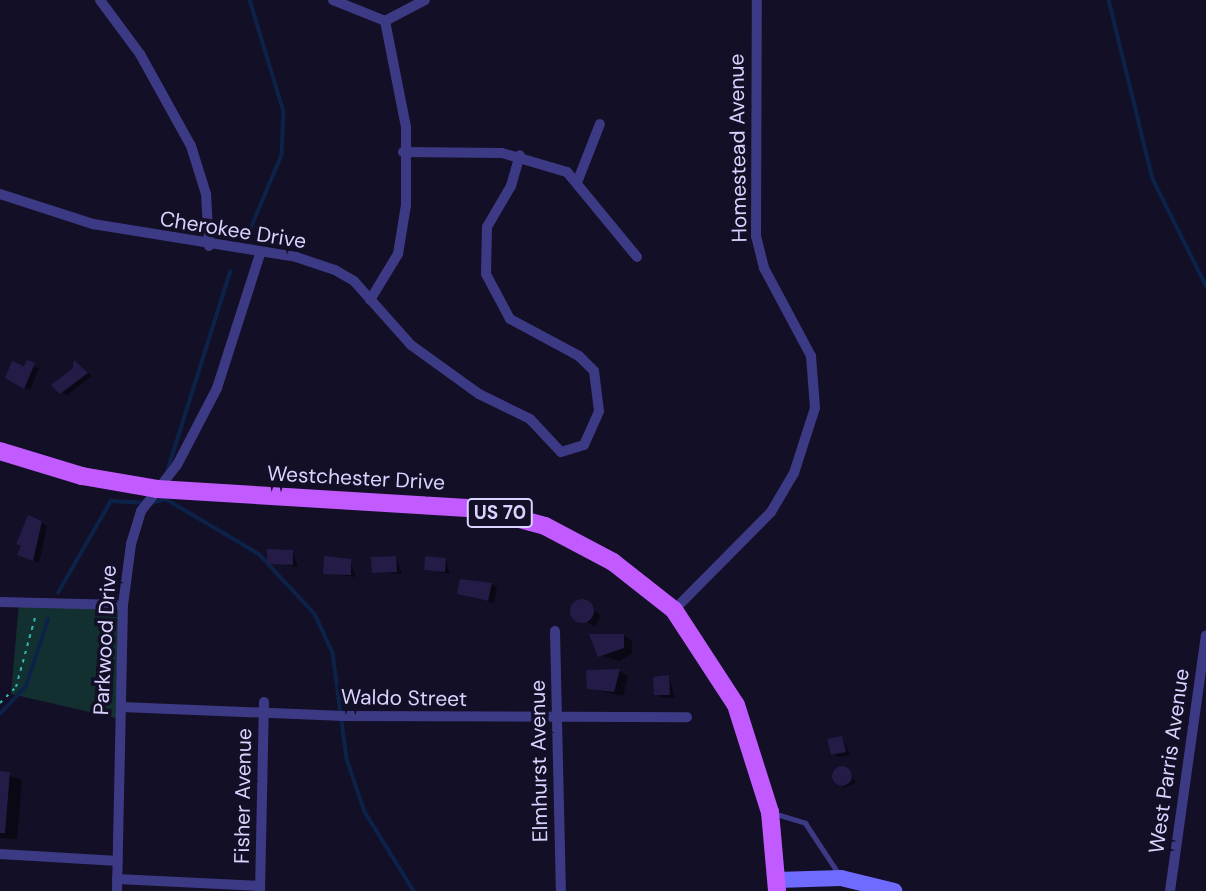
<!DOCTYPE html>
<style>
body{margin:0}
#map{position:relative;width:1206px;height:891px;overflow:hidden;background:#130f26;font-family:"DM Sans",sans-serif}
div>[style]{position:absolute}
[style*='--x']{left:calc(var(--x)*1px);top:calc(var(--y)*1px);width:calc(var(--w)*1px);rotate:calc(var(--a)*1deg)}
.green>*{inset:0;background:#12302f}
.shadow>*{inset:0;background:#0007}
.stream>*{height:3.5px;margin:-1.75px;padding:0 1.75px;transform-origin:1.75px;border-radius:1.75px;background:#0c2248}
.building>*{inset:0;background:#241b47}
.round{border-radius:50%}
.path>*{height:2px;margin-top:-1px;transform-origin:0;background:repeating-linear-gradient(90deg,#2fb8b0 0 3.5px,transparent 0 8.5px)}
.lane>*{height:5px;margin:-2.5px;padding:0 2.5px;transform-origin:2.5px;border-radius:2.5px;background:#3d3a85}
.street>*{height:10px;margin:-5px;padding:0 5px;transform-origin:5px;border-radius:5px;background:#3d3a85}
.secondary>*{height:16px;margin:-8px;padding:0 8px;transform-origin:8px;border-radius:8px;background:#6f6bff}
.primary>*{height:18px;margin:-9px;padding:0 9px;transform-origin:9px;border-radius:9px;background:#c25bff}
span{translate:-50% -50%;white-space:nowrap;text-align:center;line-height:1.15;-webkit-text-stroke:7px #130f26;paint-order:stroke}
.shield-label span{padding:2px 5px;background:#130f26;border:2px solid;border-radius:5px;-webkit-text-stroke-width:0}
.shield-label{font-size:19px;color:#d9d4ff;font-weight:700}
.street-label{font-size:21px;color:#d9d4ff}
</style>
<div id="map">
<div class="green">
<i style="clip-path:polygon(19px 602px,123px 605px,120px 719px,11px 694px)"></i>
</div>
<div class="shadow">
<i style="clip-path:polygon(13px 363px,39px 368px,30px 390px,7px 377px)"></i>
<i style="clip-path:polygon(76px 363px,92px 376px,67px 395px,61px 392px)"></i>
<i style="clip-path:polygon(41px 522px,47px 526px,39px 563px,25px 557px)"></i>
<i style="clip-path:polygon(293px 552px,298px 567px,269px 563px)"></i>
<i style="clip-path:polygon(396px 557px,402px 574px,374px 572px)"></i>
<i style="clip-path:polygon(446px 560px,450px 574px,426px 569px)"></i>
<i style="clip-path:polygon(350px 561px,356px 577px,325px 573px)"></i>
<i style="clip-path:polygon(492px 584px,497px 588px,494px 603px,459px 594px)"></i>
<i style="clip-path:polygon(581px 599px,601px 616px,595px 627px,569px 612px)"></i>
<i style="clip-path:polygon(623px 635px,632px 641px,632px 653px,620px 661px,597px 654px)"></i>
<i style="clip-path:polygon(619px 671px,628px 676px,623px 696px,588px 688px)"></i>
<i style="clip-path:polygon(669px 677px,675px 698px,661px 697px,656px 694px)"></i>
<i style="clip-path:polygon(842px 738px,850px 755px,838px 757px,833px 754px)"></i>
<i style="clip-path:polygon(846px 766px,856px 783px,844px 788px,834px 770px)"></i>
<i style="clip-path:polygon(0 773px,22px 780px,17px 839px,0 838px)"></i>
</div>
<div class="stream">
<i style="--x:250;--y:0;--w:117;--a:73.1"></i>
<i style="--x:284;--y:112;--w:43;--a:92.7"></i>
<i style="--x:282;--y:155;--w:82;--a:112.8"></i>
<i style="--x:1109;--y:0;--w:184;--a:76.2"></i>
<i style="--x:1153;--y:179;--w:119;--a:63.4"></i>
<i style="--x:167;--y:472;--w:210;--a:-72.5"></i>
<i style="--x:166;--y:499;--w:108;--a:30.6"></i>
<i style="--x:259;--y:554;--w:82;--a:47"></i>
<i style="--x:315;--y:614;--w:43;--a:65.2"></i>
<i style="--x:333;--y:653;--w:107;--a:82.5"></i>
<i style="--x:347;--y:759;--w:56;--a:71.2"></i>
<i style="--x:365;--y:812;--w:93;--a:58.2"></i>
<i style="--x:151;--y:503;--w:16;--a:-15"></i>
<i style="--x:58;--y:593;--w:106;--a:-60.1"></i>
<i style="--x:111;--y:501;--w:33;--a:3"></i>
<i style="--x:0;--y:714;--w:38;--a:-47"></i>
<i style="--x:26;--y:686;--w:70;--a:-71.6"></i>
</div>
<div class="building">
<i style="clip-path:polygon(27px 360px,35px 363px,24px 389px,5px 378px,12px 361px,24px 366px)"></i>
<i style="clip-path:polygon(74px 360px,88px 373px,60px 394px,51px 385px,73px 368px)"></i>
<i style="clip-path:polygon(28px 515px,42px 521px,33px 561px,17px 555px,21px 546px,16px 544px)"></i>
<i style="clip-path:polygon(267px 549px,293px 550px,293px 565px,267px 564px)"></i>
<i style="clip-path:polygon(324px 556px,351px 559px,351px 575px,323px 574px)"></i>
<i style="clip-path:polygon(396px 556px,397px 572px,372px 573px,371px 557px)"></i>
<i style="clip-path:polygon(425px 556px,446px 558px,445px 572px,424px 570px)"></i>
<i style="clip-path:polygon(460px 579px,492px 583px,488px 601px,457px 594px)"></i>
<i class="round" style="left:570px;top:599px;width:24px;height:24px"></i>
<i style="clip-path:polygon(589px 634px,624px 634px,624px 648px,598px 657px)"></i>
<i style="clip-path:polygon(620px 669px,614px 692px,587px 689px,586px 670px)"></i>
<i style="clip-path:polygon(669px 675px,670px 695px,654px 695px,653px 677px)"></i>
<i style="clip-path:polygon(842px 736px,846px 752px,831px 755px,827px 739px)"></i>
<i class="round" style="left:832px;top:766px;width:20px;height:20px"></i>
<i style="clip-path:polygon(0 771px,10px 772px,5px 833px,0 833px)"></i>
</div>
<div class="path">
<i style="--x:0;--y:703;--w:23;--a:-45"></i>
<i style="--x:16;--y:687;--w:76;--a:-74.7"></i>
</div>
<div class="lane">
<i style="--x:773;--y:813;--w:34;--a:17"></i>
<i style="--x:805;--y:823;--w:64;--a:56.6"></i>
</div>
<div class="street">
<i style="--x:100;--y:0;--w:67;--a:53.5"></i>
<i style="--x:140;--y:54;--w:105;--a:61"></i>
<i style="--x:191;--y:146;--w:50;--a:72.6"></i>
<i style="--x:206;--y:194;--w:52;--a:86.7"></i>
<i style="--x:333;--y:0;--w:56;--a:22"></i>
<i style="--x:385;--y:21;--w:45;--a:-27.7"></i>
<i style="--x:403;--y:152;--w:99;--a:0.6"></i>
<i style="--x:502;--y:153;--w:68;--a:16.3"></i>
<i style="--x:567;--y:172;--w:110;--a:50.5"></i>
<i style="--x:578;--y:180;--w:60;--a:-68.6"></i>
<i style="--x:0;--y:194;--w:98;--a:17.9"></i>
<i style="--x:93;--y:224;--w:206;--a:9.2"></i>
<i style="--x:296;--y:257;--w:41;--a:18.4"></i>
<i style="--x:335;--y:270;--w:22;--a:30"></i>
<i style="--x:354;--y:281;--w:86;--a:48.3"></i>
<i style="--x:411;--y:345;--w:84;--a:35.8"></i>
<i style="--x:479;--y:394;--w:57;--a:26.1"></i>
<i style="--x:530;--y:419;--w:45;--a:46.8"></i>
<i style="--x:561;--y:452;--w:24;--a:-17"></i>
<i style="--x:584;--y:445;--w:37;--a:-66"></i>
<i style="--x:599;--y:411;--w:40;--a:-97.1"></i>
<i style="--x:594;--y:371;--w:21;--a:-135"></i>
<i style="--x:579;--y:356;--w:78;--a:-151.8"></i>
<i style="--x:510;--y:319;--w:51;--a:-118.1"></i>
<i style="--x:486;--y:274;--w:47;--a:-88.8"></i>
<i style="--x:487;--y:227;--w:48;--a:-59.7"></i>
<i style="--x:511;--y:186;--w:32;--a:-74"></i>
<i style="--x:370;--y:300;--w:54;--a:-58.7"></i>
<i style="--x:398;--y:254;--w:50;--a:-80.7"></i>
<i style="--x:406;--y:205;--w:78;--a:-90"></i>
<i style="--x:406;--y:127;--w:108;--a:-101.2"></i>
<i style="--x:0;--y:602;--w:123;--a:1.4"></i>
<i style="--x:674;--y:610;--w:138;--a:-45.3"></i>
<i style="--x:771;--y:512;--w:45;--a:-59.5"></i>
<i style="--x:794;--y:473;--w:68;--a:-72.1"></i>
<i style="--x:815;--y:408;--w:52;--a:-94.4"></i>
<i style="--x:811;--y:356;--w:100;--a:-118.1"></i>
<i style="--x:764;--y:268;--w:33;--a:-104"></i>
<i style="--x:756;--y:236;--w:236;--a:-89.8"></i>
<i style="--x:555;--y:631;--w:260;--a:88.7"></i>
<i style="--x:121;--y:707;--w:223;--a:2.3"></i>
<i style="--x:344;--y:716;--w:343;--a:0.2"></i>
<i style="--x:0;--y:854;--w:118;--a:3.4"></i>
<i style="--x:117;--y:879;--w:143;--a:2.8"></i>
<i style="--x:117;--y:891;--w:286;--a:-88.8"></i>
<i style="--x:123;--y:605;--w:62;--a:-82.5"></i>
<i style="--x:131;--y:544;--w:34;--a:-73"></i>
<i style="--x:141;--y:511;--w:58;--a:-52"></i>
<i style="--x:177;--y:465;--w:87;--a:-62.5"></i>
<i style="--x:217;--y:388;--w:141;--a:-72.2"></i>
<i style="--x:260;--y:891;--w:189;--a:-88.8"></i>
<i style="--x:1170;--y:891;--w:258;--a:-82"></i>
</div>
<div class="secondary">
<i style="--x:777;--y:880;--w:64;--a:-1.8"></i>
<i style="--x:841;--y:878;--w:55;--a:13.8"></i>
</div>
<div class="primary">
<i style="--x:0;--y:451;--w:86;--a:17"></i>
<i style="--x:82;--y:476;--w:76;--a:9.8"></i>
<i style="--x:157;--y:489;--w:327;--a:3.5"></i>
<i style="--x:483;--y:509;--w:64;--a:15.3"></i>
<i style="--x:545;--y:526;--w:77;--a:27.9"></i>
<i style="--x:613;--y:562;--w:78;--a:38.2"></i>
<i style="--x:674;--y:610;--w:113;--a:56.9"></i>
<i style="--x:736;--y:705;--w:112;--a:72.4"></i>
<i style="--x:770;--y:812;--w:79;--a:84.9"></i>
</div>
<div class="shield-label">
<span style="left:500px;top:513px">US 70</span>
</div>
<div class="street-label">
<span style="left:738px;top:148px;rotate:-91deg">Homestead Avenue</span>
<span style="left:233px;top:230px;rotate:9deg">Cherokee Drive</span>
<span style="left:356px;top:478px;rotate:3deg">Westchester Drive</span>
<span style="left:105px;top:640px;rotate:-87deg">Parkwood Drive</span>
<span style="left:404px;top:698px;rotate:1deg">Waldo Street</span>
<span style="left:539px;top:761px;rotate:-91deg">Elmhurst Avenue</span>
<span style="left:1169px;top:761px;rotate:-82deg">West Parris Avenue</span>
<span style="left:243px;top:796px;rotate:-89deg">Fisher Avenue</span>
</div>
</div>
